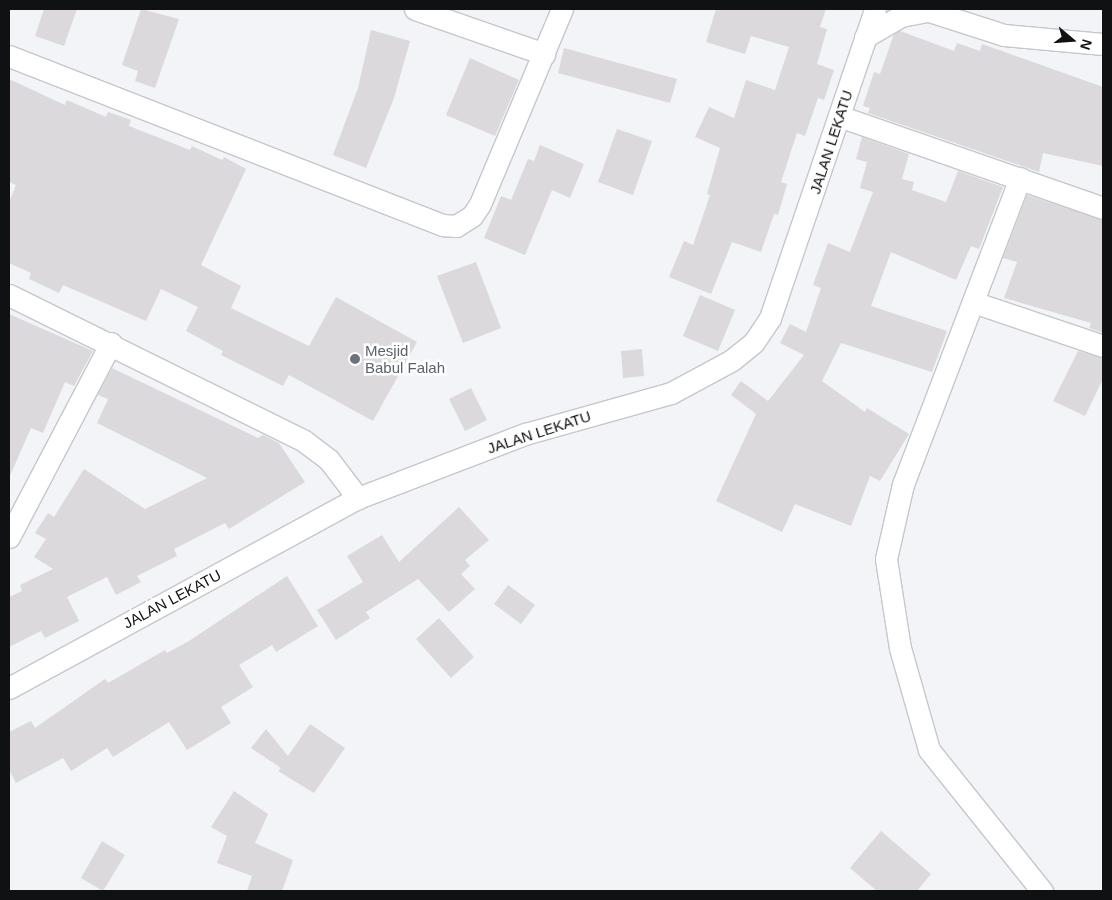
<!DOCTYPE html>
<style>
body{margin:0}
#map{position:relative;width:1112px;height:900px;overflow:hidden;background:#f2f4f8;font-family:Arial,sans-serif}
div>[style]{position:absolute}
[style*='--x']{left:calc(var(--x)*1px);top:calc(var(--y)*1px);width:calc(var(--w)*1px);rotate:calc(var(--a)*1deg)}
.building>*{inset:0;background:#dbd9dc}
.roads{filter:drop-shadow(1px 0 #c5c7cb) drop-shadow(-1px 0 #c5c7cb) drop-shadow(0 1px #c5c7cb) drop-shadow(0 -1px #c5c7cb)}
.minor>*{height:21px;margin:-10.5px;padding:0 10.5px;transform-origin:10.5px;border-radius:10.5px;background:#fff}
.dots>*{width:14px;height:14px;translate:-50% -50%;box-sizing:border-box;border:2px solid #fff;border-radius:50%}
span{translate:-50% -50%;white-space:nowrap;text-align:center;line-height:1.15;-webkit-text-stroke:5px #fff;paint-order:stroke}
.street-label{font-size:15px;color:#101112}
.worship-label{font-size:15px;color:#5b616d}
.left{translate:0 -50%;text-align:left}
.frame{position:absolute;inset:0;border:10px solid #101112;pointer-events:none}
.north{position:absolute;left:1047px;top:15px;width:50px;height:50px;-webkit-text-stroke:4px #fff;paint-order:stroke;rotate:108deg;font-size:14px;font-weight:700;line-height:20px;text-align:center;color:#101112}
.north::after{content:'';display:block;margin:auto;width:18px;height:22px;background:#101112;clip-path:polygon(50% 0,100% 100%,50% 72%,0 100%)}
</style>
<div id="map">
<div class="building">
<i style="clip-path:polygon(44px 9px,77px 9px,64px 46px,35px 36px)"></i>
<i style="clip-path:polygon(141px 9px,179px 19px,155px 88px,135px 81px,138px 71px,122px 65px)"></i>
<i style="clip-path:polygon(716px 9px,826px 9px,820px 27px,827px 29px,817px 64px,834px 70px,824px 100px,818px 98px,805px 136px,797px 133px,781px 182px,787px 184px,778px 215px,774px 214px,761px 252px,732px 242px,711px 294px,669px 277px,684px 241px,693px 245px,710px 195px,707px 194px,720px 148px,695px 137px,709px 107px,734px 118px,746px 80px,775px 90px,789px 47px,751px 36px,745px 54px,706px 42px)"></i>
<i style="clip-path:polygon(371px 30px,410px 41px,394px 98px,366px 168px,333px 155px,358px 88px)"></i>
<i style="clip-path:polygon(900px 31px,954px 51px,957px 43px,980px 51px,982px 44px,1103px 87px,1103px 166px,1043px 153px,1039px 172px,868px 113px,870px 108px,863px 106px,874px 72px,880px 74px,894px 34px)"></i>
<i style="clip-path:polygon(564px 48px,677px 79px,670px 103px,558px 73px)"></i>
<i style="clip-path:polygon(470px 58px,519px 80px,495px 136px,446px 115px)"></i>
<i style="clip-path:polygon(9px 79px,65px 105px,67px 100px,106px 117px,108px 112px,131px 120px,129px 126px,190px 150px,192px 146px,222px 160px,224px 157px,246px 169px,201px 265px,241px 286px,231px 308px,309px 346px,336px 297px,417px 342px,373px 421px,289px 375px,283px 386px,221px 355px,223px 351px,186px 331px,198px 307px,161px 289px,146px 321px,63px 285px,59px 293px,29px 279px,31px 273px,9px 263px,9px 202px,16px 185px,9px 182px)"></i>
<i style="clip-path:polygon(617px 129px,652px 141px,633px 195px,598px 182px)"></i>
<i style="clip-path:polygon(862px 137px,909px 154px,902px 179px,914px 182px,912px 190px,946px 202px,958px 171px,1003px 187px,979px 249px,971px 246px,956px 280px,891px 252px,871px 306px,947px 331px,932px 372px,841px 343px,822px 381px,865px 412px,867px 408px,909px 434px,880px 481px,870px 476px,851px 526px,795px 504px,782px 532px,716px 501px,756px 414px,731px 395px,741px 381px,768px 401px,804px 355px,780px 343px,790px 324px,806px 332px,821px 288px,813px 285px,828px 243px,850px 252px,873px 192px,860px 188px,867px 162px,856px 159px)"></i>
<i style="clip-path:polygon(540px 145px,584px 164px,570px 198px,552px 190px,525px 255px,484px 238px,501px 196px,511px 200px,528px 159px,534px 161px)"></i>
<i style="clip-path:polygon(1027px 195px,1103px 220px,1103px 333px,1089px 328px,1091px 323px,1004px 298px,1017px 262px,1003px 258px)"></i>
<i style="clip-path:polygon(476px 262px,501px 328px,463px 343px,437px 276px)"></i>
<i style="clip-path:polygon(700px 295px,735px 310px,718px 351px,683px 336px)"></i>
<i style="clip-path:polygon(9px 314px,93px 351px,74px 386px,65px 382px,43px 433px,31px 428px,9px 478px)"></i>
<i style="clip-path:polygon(642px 349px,644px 376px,623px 378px,621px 351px)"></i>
<i style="clip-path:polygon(1078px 351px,1103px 358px,1103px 379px,1085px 416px,1053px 401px)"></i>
<i style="clip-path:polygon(112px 368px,258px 438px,263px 435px,279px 443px,305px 482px,229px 529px,225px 523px,174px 549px,177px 556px,137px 576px,141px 582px,116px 595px,107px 577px,67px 597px,79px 621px,45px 638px,41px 631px,9px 647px,9px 597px,22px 591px,20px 585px,53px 569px,34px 557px,46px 539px,35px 533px,48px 513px,54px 517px,84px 469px,145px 509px,207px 478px,97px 423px,108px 399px,98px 395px)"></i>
<i style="clip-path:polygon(471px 388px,487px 420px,465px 431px,449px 399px)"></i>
<i style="clip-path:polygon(459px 507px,489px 540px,465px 560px,470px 566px,461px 574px,475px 589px,449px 612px,418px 579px,366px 612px,370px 618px,336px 640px,317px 610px,363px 582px,347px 556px,382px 535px,399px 562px)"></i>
<i style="clip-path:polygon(287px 576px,318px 626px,276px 652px,272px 645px,239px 665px,253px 687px,221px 707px,231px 723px,187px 750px,169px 722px,113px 757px,107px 748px,71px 771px,63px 758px,16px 783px,9px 769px,9px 732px,31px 721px,35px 728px,105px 679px,108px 683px,165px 650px,167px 653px,189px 641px)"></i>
<i style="clip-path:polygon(508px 585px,535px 605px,521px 624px,494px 604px)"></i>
<i style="clip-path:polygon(439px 618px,474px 657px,451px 678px,416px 639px)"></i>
<i style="clip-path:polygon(310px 724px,345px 748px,314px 793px,278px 771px,281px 768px,251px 748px,266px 729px,288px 756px)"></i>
<i style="clip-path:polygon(234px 791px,268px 814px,255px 843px,293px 860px,282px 891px,247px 891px,252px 876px,217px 863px,227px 836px,211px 827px)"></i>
<i style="clip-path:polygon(881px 831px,931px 874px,917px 891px,877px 891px,850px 868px)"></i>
<i style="clip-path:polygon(102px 841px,125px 855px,103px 891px,81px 878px)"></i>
</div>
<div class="roads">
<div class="minor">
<i style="--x:415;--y:9;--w:137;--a:19.2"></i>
<i style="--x:923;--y:9;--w:85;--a:17.8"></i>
<i style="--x:1004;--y:35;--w:99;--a:5.2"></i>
<i style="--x:865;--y:37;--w:42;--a:-30.3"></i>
<i style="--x:901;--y:16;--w:25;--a:-11"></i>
<i style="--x:9;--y:56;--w:466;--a:21.3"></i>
<i style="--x:443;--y:225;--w:13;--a:4"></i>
<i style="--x:456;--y:226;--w:19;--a:-32"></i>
<i style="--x:472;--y:216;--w:14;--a:-56"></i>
<i style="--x:480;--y:204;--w:212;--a:-67.2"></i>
<i style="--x:839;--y:116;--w:280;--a:19.2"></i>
<i style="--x:1020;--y:178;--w:328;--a:110.9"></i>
<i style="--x:903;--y:484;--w:77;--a:102.8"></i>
<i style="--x:886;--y:559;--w:90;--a:81.1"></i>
<i style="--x:900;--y:648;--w:106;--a:74.1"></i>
<i style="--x:929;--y:750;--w:181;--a:51.3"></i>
<i style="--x:9;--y:295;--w:329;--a:26.3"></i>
<i style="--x:304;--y:441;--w:31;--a:37"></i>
<i style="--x:329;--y:460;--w:48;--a:52.7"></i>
<i style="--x:973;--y:302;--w:137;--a:18.7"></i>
<i style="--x:9;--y:537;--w:219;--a:-62.3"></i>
<i style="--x:9;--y:688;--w:397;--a:-28.6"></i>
<i style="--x:358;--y:498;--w:179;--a:-21"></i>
<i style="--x:525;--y:434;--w:152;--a:-15.7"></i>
<i style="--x:671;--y:393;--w:69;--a:-28.4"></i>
<i style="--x:732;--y:360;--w:28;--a:-39"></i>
<i style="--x:754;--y:342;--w:29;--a:-56"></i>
<i style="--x:770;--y:318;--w:326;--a:-71.2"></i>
</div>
</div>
<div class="dots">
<i style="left:355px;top:359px;background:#6b7280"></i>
</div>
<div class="street-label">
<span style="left:831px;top:142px;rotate:-72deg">JALAN LEKATU</span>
<span style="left:539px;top:432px;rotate:-18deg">JALAN LEKATU</span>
<span style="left:172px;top:599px;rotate:-28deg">JALAN LEKATU</span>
</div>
<div class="worship-label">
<span class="left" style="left:365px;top:359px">Mesjid<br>Babul Falah</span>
</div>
<div class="frame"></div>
<div class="north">N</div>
</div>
